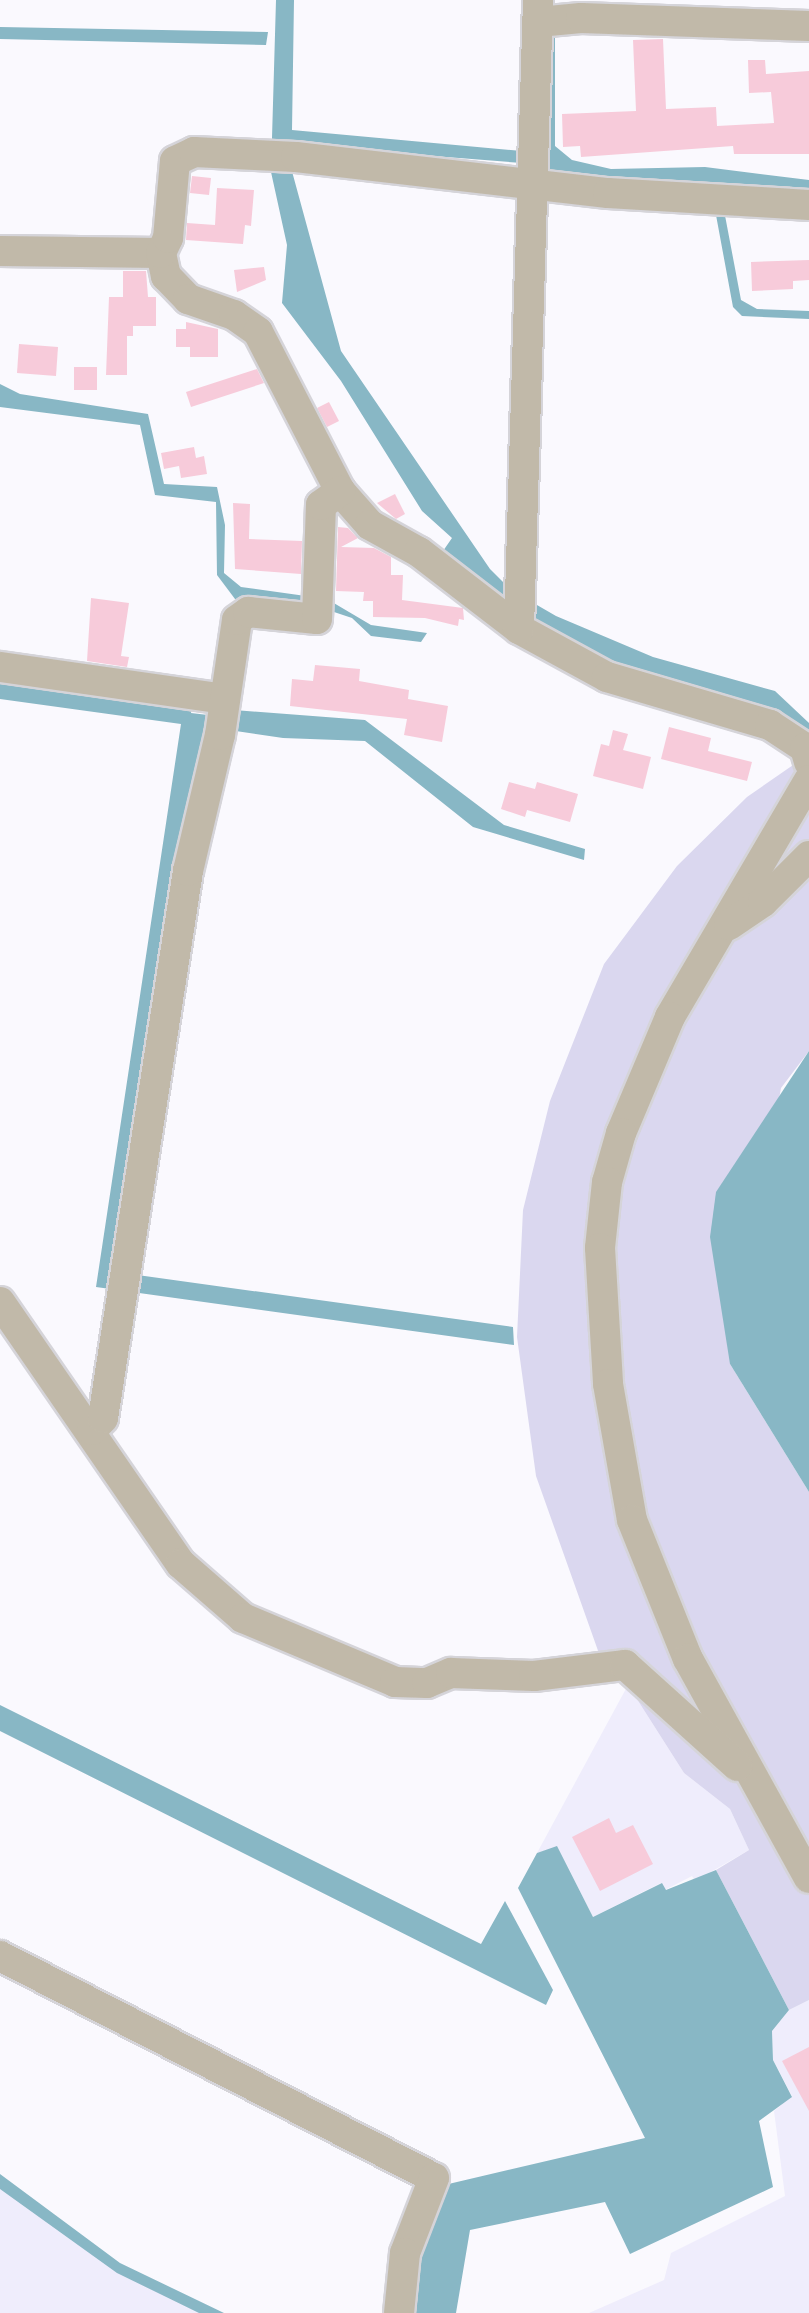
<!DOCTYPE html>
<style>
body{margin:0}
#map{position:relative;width:809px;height:2313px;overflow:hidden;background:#faf9fe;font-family:"DejaVu Sans",sans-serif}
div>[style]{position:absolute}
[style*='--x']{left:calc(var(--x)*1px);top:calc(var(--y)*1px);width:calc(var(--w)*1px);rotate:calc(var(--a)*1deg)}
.built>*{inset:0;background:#efedfc}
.green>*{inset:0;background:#dad7ef}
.water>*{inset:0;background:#88b7c5}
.building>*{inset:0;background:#f7cbda}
.roads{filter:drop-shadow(2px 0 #d5d4d9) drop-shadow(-2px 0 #d5d4d9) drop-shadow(0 2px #d5d4d9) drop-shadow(0 -2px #d5d4d9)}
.minor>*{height:30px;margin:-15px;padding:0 15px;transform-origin:15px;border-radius:15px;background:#c1b9a9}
span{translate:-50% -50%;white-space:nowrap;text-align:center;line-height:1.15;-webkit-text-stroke:6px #fff;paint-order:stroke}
</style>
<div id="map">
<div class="built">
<i style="clip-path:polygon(628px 1685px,684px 1773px,730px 1809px,749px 1850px,695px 1881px,692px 1876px,665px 1890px,661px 1883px,593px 1917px,557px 1847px,537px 1853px)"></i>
<i style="clip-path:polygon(809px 2000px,809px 2313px,589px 2313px,664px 2280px,671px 2253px,785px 2196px,774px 2111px,792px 2096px,773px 2060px,772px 2031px,789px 2010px)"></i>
<i style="clip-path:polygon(0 2183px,121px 2269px,214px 2313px,0 2313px)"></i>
</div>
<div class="green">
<i style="clip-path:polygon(809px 754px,809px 1051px,781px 1088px,730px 1364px,809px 1492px,809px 2000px,789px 2010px,716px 1870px,749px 1850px,730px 1809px,684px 1773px,628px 1685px,607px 1676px,536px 1476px,517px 1337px,523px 1210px,550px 1101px,604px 964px,677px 866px,747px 797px)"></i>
</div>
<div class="water">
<i style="clip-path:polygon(276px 0,294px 0,292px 130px,522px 151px,522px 163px,293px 145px,290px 164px,341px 351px,490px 569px,511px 590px,556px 616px,653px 657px,775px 691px,809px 723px,809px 740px,604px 662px,532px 624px,443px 551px,452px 538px,422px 511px,341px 381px,282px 303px,287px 245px,271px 172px)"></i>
<i style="clip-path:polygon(0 27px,268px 32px,266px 45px,0 39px)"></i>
<i style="clip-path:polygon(555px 33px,555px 146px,572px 160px,611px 169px,705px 167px,809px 180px,809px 196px,720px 189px,741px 300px,757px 309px,809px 311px,809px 319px,742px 316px,733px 307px,711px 188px,548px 173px,542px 164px,547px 38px)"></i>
<i style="clip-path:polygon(0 384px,20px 394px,148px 414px,164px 484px,217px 487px,225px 525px,224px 573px,241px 587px,327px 599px,371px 625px,427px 633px,421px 642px,371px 636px,352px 618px,307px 603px,235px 599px,217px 575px,216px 502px,155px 495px,140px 425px,0 407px)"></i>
<i style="clip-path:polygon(0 679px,192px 706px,191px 713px,208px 715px,180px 840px,116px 1272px,513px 1327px,514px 1345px,96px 1287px,181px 724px,0 699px)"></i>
<i style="clip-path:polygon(234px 710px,365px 720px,504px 825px,585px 849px,584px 860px,473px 827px,365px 741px,283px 738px,229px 730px)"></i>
<i style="clip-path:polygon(809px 1051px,809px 1492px,730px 1364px,710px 1237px,716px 1192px)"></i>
<i style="clip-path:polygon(0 1705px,481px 1944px,505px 1901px,553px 1990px,546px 2005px,0 1731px)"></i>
<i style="clip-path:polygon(557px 1846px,593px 1917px,662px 1883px,666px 1890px,716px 1870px,789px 2010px,772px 2031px,773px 2060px,792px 2097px,759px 2121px,773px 2187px,630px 2254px,605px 2202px,470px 2230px,456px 2313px,406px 2313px,411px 2255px,440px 2186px,645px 2138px,518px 1888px,537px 1853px)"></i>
<i style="clip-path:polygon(0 2174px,120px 2263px,224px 2313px,199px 2313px,117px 2273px,0 2189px)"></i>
</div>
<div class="building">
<i style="clip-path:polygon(663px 39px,666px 109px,716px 107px,717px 126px,774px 123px,771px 92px,749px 93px,748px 60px,765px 60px,766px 74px,809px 71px,809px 154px,734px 154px,733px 146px,581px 157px,580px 146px,563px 147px,562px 114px,636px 111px,633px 40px)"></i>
<i style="clip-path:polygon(192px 176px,211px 178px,209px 195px,190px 193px)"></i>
<i style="clip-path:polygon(217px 188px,254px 190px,251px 226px,245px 225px,243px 244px,186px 240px,187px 223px,215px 225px)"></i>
<i style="clip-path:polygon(809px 260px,809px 280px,793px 281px,793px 289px,752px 291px,751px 262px)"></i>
<i style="clip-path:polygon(264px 267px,266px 280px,237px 292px,234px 270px)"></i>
<i style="clip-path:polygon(123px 271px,146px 271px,148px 297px,156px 297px,156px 326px,133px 326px,133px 336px,127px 336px,127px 375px,106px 375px,109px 297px,123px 297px)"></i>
<i style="clip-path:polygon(186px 322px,218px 329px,218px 357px,190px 357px,190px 347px,176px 347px,176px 329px,186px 329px)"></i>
<i style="clip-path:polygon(19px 344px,58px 347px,56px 376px,17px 373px)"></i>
<i style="clip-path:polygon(74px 367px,97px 367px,97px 390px,74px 390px)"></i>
<i style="clip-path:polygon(257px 369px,264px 383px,191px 407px,186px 392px)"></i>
<i style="clip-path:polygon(329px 402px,339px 421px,327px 427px,317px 408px)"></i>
<i style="clip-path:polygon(194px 447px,196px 458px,204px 456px,207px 474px,181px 478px,179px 466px,164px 469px,161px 453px)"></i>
<i style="clip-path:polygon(395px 494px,405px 514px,396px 519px,377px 503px)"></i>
<i style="clip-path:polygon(233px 503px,250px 504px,249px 539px,302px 541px,301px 574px,235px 569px)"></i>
<i style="clip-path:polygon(338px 527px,348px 528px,358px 538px,341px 547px,374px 548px,391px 557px,391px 575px,403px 575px,402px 600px,463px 608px,464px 620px,459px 619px,458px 626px,425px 618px,373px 617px,373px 601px,363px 601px,364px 592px,336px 591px)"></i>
<i style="clip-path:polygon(91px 598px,129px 603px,121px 656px,129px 657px,127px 667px,87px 661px)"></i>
<i style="clip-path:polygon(315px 665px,360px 669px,359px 681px,409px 690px,408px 699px,448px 706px,442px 742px,404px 735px,407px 719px,290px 706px,292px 679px,313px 681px)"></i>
<i style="clip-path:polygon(669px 727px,711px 738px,708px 751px,752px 762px,747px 781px,661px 759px)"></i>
<i style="clip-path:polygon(613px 730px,628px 734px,623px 750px,651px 757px,643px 789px,593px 776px,601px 744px,609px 746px)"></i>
<i style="clip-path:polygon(509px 782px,535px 789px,537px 782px,578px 794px,570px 822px,527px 810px,525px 817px,501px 809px)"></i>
<i style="clip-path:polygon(609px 1818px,616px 1833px,633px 1825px,653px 1864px,600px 1891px,572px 1837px)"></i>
<i style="clip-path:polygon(809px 2047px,809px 2111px,782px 2061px)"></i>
</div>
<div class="roads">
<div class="minor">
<i style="--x:538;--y:22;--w:43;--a:-5.3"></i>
<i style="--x:581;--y:18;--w:228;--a:2"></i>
<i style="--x:0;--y:251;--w:161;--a:0.7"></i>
<i style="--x:161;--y:253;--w:24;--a:78"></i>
<i style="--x:166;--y:276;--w:32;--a:46"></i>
<i style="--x:188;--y:299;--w:49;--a:19.2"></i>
<i style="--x:234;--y:315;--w:29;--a:35"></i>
<i style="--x:258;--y:332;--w:179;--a:62.7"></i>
<i style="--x:340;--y:491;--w:45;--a:48.6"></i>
<i style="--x:370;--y:525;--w:56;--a:28.9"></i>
<i style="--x:419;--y:552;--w:126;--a:37.6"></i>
<i style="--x:519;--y:629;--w:100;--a:28.6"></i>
<i style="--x:607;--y:677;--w:170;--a:16.4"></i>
<i style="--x:770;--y:725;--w:42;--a:33.3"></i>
<i style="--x:805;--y:748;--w:15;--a:74"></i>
<i style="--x:161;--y:253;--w:17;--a:-65"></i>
<i style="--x:168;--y:238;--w:77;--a:-84.8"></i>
<i style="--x:175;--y:161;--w:21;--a:-25"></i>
<i style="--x:194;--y:152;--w:102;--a:2.8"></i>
<i style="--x:296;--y:157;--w:314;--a:6.6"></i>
<i style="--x:608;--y:193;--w:201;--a:3.4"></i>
<i style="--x:519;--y:629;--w:629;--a:-88.27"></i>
<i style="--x:0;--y:667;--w:227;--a:8.1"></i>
<i style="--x:809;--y:780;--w:275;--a:120.4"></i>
<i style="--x:670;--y:1017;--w:126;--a:112.9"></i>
<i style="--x:621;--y:1133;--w:51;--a:105.9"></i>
<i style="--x:607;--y:1182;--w:66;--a:96.1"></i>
<i style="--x:600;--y:1248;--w:136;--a:86.6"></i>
<i style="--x:608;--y:1384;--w:138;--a:80"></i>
<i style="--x:632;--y:1520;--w:150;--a:68.1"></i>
<i style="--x:688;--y:1659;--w:250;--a:61.1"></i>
<i style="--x:729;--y:925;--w:41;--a:-34.1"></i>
<i style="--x:763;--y:902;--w:65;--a:-45"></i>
<i style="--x:0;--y:1302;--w:318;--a:55.4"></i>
<i style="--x:181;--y:1564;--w:82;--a:41.1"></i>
<i style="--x:243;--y:1618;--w:165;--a:22.8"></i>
<i style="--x:395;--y:1682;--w:32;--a:2"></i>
<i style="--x:427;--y:1683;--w:26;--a:-23"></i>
<i style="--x:451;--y:1673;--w:83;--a:2.1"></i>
<i style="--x:534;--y:1676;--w:92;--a:-6.9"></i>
<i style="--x:625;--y:1665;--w:151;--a:42"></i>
<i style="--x:92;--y:1430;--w:16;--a:-47"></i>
<i style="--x:103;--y:1418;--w:554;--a:-81.17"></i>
<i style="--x:188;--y:871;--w:140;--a:-76.8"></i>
<i style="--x:220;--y:735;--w:116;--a:-81.6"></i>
<i style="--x:237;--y:620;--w:14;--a:-36"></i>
<i style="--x:248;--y:612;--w:69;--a:5.8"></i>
<i style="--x:317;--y:619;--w:114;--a:-88"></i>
<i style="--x:321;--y:505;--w:24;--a:-36"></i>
<i style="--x:0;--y:1956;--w:487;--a:27.1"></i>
<i style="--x:434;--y:2178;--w:80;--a:111.1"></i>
<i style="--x:405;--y:2253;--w:60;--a:95.7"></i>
</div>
</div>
</div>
